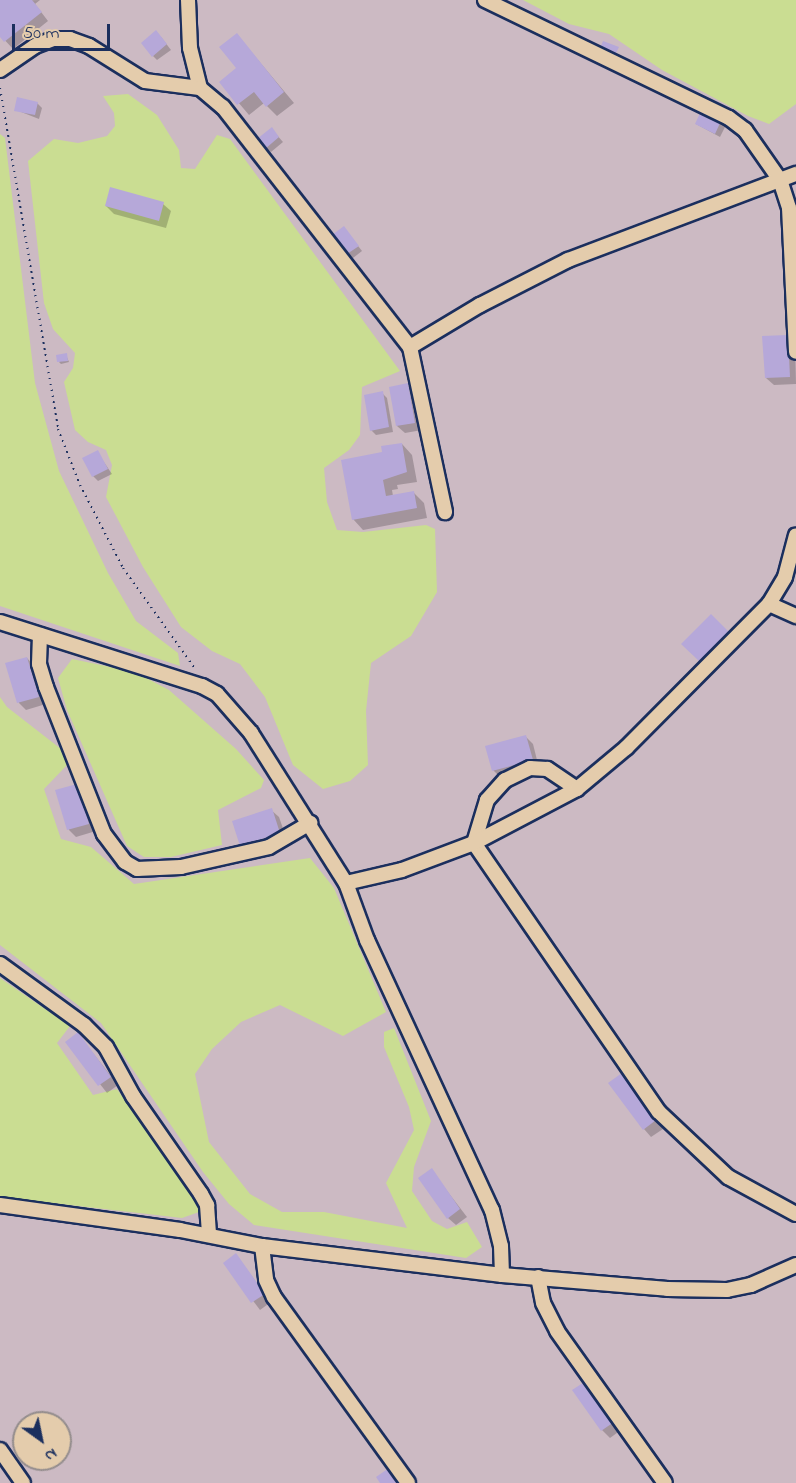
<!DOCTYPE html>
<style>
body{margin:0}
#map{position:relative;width:796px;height:1483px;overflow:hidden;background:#d6c1ba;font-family:"Indie Flower",sans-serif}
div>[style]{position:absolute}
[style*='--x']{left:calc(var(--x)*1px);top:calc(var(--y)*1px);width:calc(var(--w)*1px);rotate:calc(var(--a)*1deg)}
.built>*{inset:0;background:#ccbac3}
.green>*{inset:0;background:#cadd92}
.shadow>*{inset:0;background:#0003}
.building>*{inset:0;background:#b6a8d9}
.path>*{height:2px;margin-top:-1px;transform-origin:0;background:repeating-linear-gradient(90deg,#1b2f5e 0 1.5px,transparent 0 6px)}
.roads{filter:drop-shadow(2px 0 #1b2f5e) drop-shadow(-2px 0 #1b2f5e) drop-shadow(0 2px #1b2f5e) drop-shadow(0 -2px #1b2f5e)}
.minor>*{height:14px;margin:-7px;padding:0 7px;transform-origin:7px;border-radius:7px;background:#e4ccac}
span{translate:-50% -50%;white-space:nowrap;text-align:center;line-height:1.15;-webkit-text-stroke:4.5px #e4ccac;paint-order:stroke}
.north{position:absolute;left:12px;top:1411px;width:60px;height:60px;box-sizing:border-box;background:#e4ccac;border:2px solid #948d8d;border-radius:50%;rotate:147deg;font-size:16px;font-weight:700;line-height:24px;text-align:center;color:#1b2f5e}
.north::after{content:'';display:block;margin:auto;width:21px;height:27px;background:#1b2f5e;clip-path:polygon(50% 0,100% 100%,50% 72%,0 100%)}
.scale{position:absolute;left:12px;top:24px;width:98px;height:27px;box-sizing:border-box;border:3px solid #1b2f5e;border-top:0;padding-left:8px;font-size:18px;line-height:21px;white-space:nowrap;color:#1b2f5e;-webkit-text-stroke:4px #e4ccac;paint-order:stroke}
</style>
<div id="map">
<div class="built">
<i style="clip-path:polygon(evenodd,0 0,796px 0,796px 1483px,0 1483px,0 0,24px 1423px,60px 1423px,60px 1459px,24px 1459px,24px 1423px)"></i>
</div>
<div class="green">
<i style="clip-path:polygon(523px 0,796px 0,796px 104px,769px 124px,748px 116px,662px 70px,609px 34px,569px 24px)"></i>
<i style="clip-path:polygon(128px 94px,157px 115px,179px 150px,181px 168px,195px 169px,217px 135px,230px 139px,400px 371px,362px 387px,360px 435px,349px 450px,324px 468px,327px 502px,337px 530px,363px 532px,426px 525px,435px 529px,437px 592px,411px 636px,371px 663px,366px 711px,368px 765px,350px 781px,323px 789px,293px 765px,265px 697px,240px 664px,212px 651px,181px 627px,143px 567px,106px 497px,112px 465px,106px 450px,88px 442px,75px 430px,64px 382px,73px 368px,75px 353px,53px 329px,44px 303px,28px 161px,54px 139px,78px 143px,107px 136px,115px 126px,114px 113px,103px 96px)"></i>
<i style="clip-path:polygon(0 134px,5px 138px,35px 383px,59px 471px,108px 573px,136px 621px,178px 653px,180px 666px,0 606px)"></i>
<i style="clip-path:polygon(72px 659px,135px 672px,169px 690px,236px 749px,264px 780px,261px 788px,218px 810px,222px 845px,171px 857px,144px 857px,127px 846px,67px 710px,58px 678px)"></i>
<i style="clip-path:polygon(0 697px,7px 707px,61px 749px,68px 764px,44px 789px,61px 839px,91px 847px,134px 884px,310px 858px,334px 888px,386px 1012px,343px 1036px,280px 1005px,241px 1022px,212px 1049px,195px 1074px,209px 1142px,250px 1194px,282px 1212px,324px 1212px,407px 1228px,386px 1183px,414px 1130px,409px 1107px,384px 1047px,384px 1032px,394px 1028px,431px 1121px,414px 1167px,412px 1191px,432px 1221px,447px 1229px,467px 1222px,482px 1247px,466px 1258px,254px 1225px,229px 1204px,203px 1172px,101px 1023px,0 945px)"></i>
<i style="clip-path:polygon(0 978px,70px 1026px,57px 1043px,93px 1095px,117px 1089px,196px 1199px,199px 1212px,182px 1218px,0 1197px)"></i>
</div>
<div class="shadow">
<i style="clip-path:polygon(40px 0,35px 4px,48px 21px,13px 49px,0 35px,0 1px)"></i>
<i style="clip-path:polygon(237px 35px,294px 103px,277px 116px,264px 103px,249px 115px,221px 82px,238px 68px)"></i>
<i style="clip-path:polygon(161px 37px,171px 50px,157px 60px,153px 56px)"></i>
<i style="clip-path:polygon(37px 103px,42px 108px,39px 119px,16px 110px)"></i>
<i style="clip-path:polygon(720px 122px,725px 127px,720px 137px,696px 124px)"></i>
<i style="clip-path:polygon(276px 134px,283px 142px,271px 152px,266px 148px)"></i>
<i style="clip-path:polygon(163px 204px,171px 211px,166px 228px,114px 214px,106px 206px)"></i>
<i style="clip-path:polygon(348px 233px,362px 251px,353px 258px,334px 236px)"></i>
<i style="clip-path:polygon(788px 336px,795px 344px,796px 384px,774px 385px,766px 378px)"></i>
<i style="clip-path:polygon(66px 355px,69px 362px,61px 364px,59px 362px)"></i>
<i style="clip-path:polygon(408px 385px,415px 393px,422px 430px,405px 433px,397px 426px)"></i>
<i style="clip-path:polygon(382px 393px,387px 398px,393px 432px,376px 435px,371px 430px)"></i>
<i style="clip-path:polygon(402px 444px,412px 455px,417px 482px,397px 485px,398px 489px,392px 490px,393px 496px,413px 492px,424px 503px,427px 518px,363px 530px,353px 519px,384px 454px)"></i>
<i style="clip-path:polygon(97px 452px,112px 474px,98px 481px,93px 476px)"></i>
<i style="clip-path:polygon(711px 616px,736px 640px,708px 669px,683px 644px)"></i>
<i style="clip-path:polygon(27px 658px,34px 666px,46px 704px,26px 710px,19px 703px,7px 664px)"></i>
<i style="clip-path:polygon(525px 736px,533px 744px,539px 768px,501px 778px,493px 770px)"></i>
<i style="clip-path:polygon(77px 786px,84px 793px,96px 831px,76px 837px,69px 830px,57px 791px)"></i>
<i style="clip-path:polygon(271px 810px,279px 817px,287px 840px,249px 853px,241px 845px)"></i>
<i style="clip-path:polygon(78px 1034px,118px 1085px,107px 1093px,67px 1042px)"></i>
<i style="clip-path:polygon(622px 1075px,663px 1129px,651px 1137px,644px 1129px)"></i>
<i style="clip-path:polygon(431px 1170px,467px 1217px,456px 1225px,448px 1218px)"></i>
<i style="clip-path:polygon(236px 1255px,271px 1302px,260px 1310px,225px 1263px)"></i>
<i style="clip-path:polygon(593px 1391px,621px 1430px,610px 1438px,602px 1430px)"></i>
</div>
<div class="building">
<i style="clip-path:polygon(0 0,32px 0,42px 12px,4px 42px,0 37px)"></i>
<i style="clip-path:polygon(156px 30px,167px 44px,152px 57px,141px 43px)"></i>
<i style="clip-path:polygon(237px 33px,284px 92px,266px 107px,254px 92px,237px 105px,219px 82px,236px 68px,219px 47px)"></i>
<i style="clip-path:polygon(603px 41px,619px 47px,614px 57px,599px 51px)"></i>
<i style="clip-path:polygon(17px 97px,38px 102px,35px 115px,14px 111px)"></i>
<i style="clip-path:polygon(701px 111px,721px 121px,715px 134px,695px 124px)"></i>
<i style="clip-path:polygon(272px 127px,279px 137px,265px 149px,257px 139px)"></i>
<i style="clip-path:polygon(110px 187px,164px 202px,159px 221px,105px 206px)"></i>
<i style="clip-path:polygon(344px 226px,359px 246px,347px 254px,332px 235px)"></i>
<i style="clip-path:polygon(788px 335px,790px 377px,765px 378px,762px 336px)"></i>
<i style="clip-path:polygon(67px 353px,68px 361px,57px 362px,56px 355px)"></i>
<i style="clip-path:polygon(408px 383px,415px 423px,396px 426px,389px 387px)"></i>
<i style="clip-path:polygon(383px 391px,389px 427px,370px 431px,364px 395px)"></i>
<i style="clip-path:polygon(402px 443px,407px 472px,383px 480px,386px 496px,414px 491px,417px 508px,352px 520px,341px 460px,382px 452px,381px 446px)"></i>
<i style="clip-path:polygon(98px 450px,108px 469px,92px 477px,82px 458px)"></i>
<i style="clip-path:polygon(711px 614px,729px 632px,700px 662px,681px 644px)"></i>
<i style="clip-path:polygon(27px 657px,39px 697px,17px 703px,5px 663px)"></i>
<i style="clip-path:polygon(526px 735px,533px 760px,492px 771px,485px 746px)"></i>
<i style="clip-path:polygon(77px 784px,89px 824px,67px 830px,55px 790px)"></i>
<i style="clip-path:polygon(272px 808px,280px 833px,240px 846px,232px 821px)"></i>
<i style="clip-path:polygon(78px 1032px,111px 1077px,98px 1086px,65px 1042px)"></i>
<i style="clip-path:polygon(622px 1073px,656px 1120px,643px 1130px,608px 1083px)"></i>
<i style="clip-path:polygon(432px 1168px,460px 1209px,447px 1219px,418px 1178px)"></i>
<i style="clip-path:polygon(236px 1253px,265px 1294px,251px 1303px,223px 1263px)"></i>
<i style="clip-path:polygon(586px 1381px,614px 1422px,601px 1431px,572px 1390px)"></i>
<i style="clip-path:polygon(389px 1468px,400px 1483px,380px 1483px,376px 1477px)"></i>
</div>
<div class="path">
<i style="--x:0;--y:88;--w:346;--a:80.3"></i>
<i style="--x:58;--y:429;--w:60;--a:68.6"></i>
<i style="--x:80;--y:485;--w:93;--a:62.6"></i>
<i style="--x:123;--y:568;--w:125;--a:54.4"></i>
</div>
<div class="roads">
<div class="minor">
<i style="--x:188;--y:0;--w:48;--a:87.6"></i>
<i style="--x:190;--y:48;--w:41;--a:76"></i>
<i style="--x:485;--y:0;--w:271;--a:25.8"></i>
<i style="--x:729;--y:118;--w:20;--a:37"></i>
<i style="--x:745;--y:130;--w:61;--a:55"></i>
<i style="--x:780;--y:180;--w:29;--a:72"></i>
<i style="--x:789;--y:208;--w:144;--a:87.2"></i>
<i style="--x:0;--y:70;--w:42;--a:-34.4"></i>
<i style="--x:35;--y:46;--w:19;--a:-21"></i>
<i style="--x:53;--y:39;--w:17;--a:0"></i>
<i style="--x:70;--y:39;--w:20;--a:20"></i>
<i style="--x:89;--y:46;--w:66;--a:32"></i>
<i style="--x:145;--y:81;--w:55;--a:7.3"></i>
<i style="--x:200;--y:88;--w:30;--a:40"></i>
<i style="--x:223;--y:107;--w:304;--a:52.1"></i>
<i style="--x:410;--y:347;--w:169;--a:78"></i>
<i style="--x:410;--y:347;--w:82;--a:-31"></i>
<i style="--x:480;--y:305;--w:99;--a:-27.1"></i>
<i style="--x:568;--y:260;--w:244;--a:-20.7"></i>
<i style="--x:769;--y:604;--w:30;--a:24"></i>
<i style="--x:0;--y:622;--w:212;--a:17.6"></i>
<i style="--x:202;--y:686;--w:17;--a:28"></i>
<i style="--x:217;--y:694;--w:52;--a:48.9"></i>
<i style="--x:251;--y:733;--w:178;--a:57.7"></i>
<i style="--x:346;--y:883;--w:61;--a:69.8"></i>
<i style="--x:367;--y:940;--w:298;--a:65.2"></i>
<i style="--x:492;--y:1210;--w:37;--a:76"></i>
<i style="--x:501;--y:1246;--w:29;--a:88"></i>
<i style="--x:40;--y:635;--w:29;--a:92"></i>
<i style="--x:39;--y:664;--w:24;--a:73"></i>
<i style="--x:46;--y:687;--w:158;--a:68.5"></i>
<i style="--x:104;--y:834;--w:35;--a:53"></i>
<i style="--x:125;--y:862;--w:14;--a:30"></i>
<i style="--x:137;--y:869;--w:44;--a:-2.6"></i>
<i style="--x:181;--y:867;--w:90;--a:-12.8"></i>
<i style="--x:269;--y:847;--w:48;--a:-30.3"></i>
<i style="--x:577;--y:789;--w:36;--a:-146"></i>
<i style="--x:547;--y:769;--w:17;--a:-177"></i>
<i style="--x:530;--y:768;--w:28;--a:154"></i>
<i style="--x:505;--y:780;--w:27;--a:132"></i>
<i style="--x:487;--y:800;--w:45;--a:106.8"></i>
<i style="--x:474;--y:843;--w:326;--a:55.5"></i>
<i style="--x:659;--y:1112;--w:95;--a:43.3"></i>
<i style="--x:728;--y:1177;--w:77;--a:28.6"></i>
<i style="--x:346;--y:883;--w:57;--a:-13.1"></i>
<i style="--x:402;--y:870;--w:77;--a:-20.6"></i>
<i style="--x:474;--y:843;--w:116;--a:-27.7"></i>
<i style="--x:577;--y:789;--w:64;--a:-39.9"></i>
<i style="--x:626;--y:748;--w:203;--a:-45.2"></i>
<i style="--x:769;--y:604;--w:31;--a:-59"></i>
<i style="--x:785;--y:577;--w:43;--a:-75.3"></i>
<i style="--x:0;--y:964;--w:104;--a:36"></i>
<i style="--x:84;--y:1025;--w:31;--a:45"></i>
<i style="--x:106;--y:1047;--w:56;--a:61.1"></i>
<i style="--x:133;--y:1096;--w:119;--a:55.2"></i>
<i style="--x:201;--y:1194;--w:13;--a:61"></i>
<i style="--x:207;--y:1205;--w:30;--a:86"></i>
<i style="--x:0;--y:1205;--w:182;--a:7.9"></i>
<i style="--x:180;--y:1230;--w:84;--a:11"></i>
<i style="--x:262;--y:1246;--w:242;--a:6.9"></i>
<i style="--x:502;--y:1275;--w:166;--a:4.8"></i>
<i style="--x:667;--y:1289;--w:60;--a:1"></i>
<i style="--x:727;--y:1290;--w:25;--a:-12"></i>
<i style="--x:751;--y:1285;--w:49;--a:-24"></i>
<i style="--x:262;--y:1246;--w:34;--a:83"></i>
<i style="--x:266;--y:1280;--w:19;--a:65"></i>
<i style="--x:274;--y:1297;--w:229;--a:54.2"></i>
<i style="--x:538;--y:1277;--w:26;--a:79"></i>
<i style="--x:543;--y:1303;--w:31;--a:63"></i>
<i style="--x:557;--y:1331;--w:186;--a:54.6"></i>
<i style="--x:0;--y:1450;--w:40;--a:55.1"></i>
</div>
</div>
<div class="north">N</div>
<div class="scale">50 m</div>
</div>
